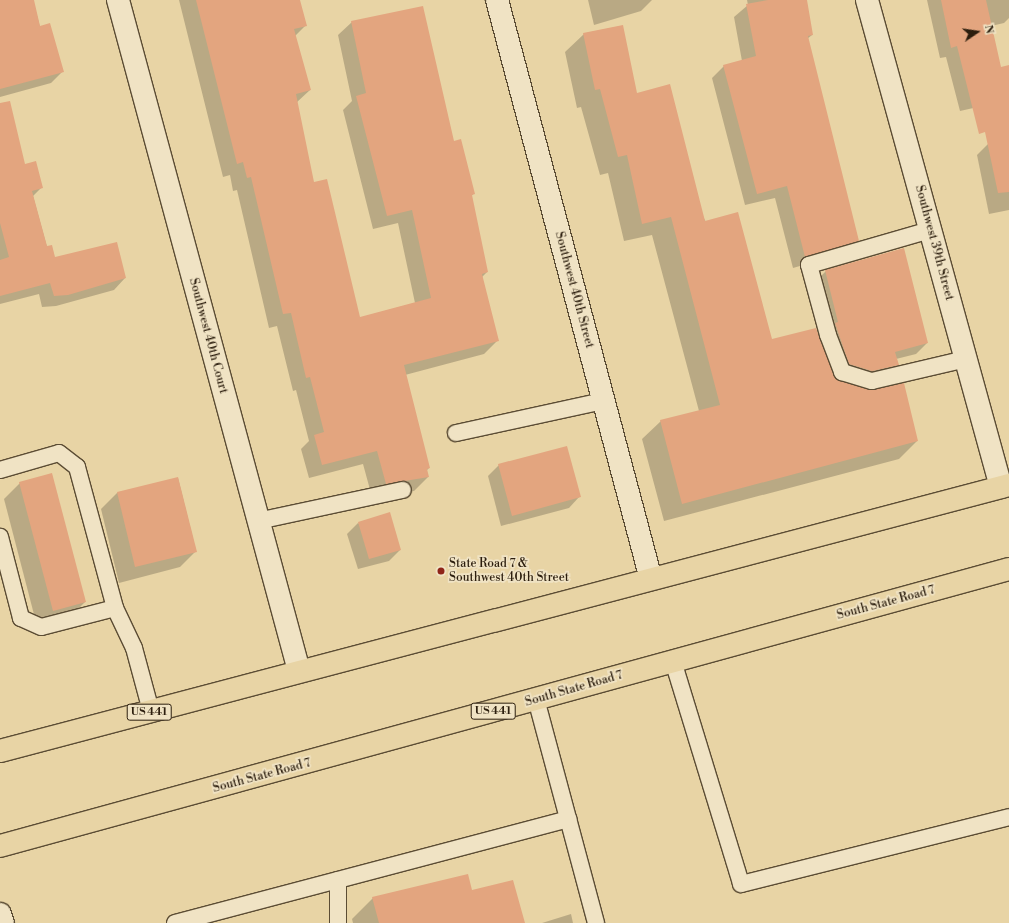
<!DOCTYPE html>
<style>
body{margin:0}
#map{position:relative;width:1009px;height:923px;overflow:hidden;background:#e8d4a5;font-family:"Libre Bodoni",serif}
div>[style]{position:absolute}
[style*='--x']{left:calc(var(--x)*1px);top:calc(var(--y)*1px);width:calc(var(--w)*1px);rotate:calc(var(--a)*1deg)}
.shadow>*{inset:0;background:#0003}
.building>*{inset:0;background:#e3a57f}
.roads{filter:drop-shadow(1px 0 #5b4c34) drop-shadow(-1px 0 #5b4c34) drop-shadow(0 1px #5b4c34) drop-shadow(0 -1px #5b4c34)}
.lane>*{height:16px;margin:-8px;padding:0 8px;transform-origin:8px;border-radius:8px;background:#f0e3c4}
.street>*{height:22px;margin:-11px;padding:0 11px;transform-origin:11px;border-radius:11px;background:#f0e3c4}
.secondary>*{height:22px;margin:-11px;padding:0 11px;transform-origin:11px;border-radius:11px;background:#f0e3c4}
.primary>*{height:22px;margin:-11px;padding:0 11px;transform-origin:11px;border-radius:11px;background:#e8d4a5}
.dots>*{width:11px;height:11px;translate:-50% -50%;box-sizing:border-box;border:2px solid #f0e3c4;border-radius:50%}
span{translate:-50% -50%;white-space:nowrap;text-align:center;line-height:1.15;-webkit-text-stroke:3.5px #f0e3c4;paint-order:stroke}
.shield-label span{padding:1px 3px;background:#f0e3c4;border:1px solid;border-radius:3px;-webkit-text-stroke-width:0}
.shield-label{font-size:11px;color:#2c1e0e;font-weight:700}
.street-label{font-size:12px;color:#2c1e0e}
.poi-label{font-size:12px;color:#2c1e0e}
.left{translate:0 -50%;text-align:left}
.north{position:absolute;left:957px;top:12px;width:40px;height:40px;-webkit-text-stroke:3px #f0e3c4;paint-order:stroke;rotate:77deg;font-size:11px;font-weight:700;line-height:16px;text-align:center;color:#2c1e0e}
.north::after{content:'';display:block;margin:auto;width:14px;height:18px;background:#2c1e0e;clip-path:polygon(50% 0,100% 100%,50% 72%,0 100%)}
</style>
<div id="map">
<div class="shadow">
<i style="clip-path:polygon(0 0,33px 0,40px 27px,62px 72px,51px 83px,0 97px)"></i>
<i style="clip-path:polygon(179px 0,299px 0,306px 25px,295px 36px,310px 90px,296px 103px,313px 183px,359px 318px,415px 303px,398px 223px,373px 229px,343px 110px,352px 101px,338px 35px,352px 22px,453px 142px,473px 194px,471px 197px,487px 272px,482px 277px,498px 340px,484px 354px,405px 375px,429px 468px,426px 471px,428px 477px,414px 491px,372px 497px,363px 464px,309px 478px,301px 449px,309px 441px,296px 390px,293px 391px,277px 326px,269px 328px,237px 190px,233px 191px,230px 175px,223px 177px)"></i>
<i style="clip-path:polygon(588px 0,652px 0,641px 11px,594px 25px)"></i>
<i style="clip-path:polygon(747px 0,806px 0,812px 35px,807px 39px,858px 240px,845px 253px,793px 268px,775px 198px,745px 205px,712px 78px,724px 66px,742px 61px,734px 17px,748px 5px)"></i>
<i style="clip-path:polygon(927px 0,1009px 0,1009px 18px,1004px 23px,991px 26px,1000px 68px,1009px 66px,1009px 100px,960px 111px,946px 57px,940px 58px)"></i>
<i style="clip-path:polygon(584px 34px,636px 95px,771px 340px,835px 380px,917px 441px,899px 459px,664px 521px,642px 439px,661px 421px,699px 411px,652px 235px,624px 241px,608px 173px,600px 175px,581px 107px,577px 108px,565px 52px)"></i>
<i style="clip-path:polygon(0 139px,42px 187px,33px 196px,47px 247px,54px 258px,125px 278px,114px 290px,56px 306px,42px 307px,39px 294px,0 304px)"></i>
<i style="clip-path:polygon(1009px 140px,1009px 210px,989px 214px,977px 155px,988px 144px)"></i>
<i style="clip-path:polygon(826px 271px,927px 343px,916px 354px,896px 359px,898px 365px,887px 376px,838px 375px,815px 282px)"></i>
<i style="clip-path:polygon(499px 465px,580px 496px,569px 508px,501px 526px,488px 476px)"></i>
<i style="clip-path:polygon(178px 478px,196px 551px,180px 567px,119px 583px,101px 509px,117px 493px)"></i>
<i style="clip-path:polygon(20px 483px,85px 602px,69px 618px,37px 626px,4px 499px)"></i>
<i style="clip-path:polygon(358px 523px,400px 550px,389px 561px,358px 569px,347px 534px)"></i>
<i style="clip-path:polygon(471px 892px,524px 923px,353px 923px,352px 919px,373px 898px)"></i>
<i style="clip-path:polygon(571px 914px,573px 923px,542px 923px)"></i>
</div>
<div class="building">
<i style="clip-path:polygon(0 0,34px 0,40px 26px,50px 23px,64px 72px,0 89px)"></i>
<i style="clip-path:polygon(196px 0,300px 0,307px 26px,294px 29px,311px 90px,296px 94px,314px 182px,327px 179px,360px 317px,431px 298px,412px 210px,387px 216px,356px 96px,366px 93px,351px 21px,423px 6px,454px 141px,461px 139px,475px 194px,472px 195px,488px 272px,482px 274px,499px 341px,404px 365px,430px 468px,427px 469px,429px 477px,386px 484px,377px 451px,322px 465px,314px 435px,324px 432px,310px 377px,306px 378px,291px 313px,283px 314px,251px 177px,247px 178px,243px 162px,237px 164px)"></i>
<i style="clip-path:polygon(768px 0,807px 0,813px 35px,808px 36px,859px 241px,805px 257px,787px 186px,757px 194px,723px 65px,756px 56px,746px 4px)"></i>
<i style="clip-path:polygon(941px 0,986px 0,1001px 67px,1009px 65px,1009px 192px,998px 193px,985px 132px,979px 134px,957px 46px,951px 48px)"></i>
<i style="clip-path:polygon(623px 25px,637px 93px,670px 84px,705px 221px,738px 212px,772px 339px,816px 328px,836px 379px,870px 390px,904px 383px,918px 441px,682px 504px,660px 420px,720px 405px,671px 217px,642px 224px,627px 155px,618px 157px,600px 89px,595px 90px,583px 33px)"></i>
<i style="clip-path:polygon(10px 101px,25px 164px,36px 161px,43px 188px,32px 191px,47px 246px,52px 245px,55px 257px,117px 242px,126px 278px,68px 295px,54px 296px,50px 283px,0 296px,0 260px,9px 257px,0 223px,0 103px)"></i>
<i style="clip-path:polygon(904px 248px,928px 343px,895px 352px,899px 365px,872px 371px,849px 364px,835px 323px,838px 322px,825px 270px)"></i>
<i style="clip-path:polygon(567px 446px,581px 497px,512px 516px,498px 464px)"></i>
<i style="clip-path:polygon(52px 473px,86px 602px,53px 611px,19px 482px)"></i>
<i style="clip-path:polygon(178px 477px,197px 552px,135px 567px,117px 492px)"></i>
<i style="clip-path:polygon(390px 512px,401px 550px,369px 559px,358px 522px)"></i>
<i style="clip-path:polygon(468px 874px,472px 890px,513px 880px,525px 923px,379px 923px,372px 897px)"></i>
</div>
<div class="roads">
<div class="lane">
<i style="--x:930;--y:230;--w:126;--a:163.9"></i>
<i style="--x:809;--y:265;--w:73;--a:74.8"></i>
<i style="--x:828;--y:335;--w:40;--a:69"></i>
<i style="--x:842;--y:372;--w:31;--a:17"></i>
<i style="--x:872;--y:381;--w:97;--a:-13.2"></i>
<i style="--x:456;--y:433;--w:150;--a:-12.3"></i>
<i style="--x:0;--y:470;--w:61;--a:-16.1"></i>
<i style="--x:59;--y:453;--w:23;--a:38"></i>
<i style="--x:77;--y:467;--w:146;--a:74.9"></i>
<i style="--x:115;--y:608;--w:76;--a:165.6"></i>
<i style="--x:41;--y:627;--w:22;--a:-156"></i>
<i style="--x:21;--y:618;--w:84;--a:-104.5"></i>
<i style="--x:258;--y:521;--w:148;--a:-12.1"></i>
<i style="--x:115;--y:608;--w:44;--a:64.6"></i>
<i style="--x:134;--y:648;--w:65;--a:74.9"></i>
<i style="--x:673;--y:661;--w:233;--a:73"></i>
<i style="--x:741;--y:884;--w:276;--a:-14"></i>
<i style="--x:536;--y:699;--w:232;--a:75"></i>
<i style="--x:338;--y:880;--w:43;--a:90"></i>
<i style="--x:175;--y:923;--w:407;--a:-14.8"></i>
</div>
<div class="street">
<i style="--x:118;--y:0;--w:695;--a:74.9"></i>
<i style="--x:497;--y:0;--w:599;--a:75.11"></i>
<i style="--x:867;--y:0;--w:505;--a:74.62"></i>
</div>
<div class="secondary">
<i style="--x:0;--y:914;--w:9;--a:72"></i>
</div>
<div class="primary">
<i style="--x:0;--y:751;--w:1043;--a:-14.77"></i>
<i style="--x:0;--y:846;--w:1046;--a:-15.35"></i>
</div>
</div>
<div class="dots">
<i style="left:441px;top:571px;background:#8f2418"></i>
</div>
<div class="shield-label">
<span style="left:493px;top:711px">US 441</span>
<span style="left:149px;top:712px">US 441</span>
</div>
<div class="street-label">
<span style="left:934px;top:243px;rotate:75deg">Southwest 39th Street</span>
<span style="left:574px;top:290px;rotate:75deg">Southwest 40th Street</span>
<span style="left:208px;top:336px;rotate:75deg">Southwest 40th Court</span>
<span style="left:886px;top:603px;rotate:-15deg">South State Road 7</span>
<span style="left:574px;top:689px;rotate:-16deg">South State Road 7</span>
<span style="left:262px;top:776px;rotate:-15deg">South State Road 7</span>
</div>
<div class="poi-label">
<span class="left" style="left:449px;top:571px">State Road 7 &amp;<br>Southwest 40th Street</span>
</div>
<div class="north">N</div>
</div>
